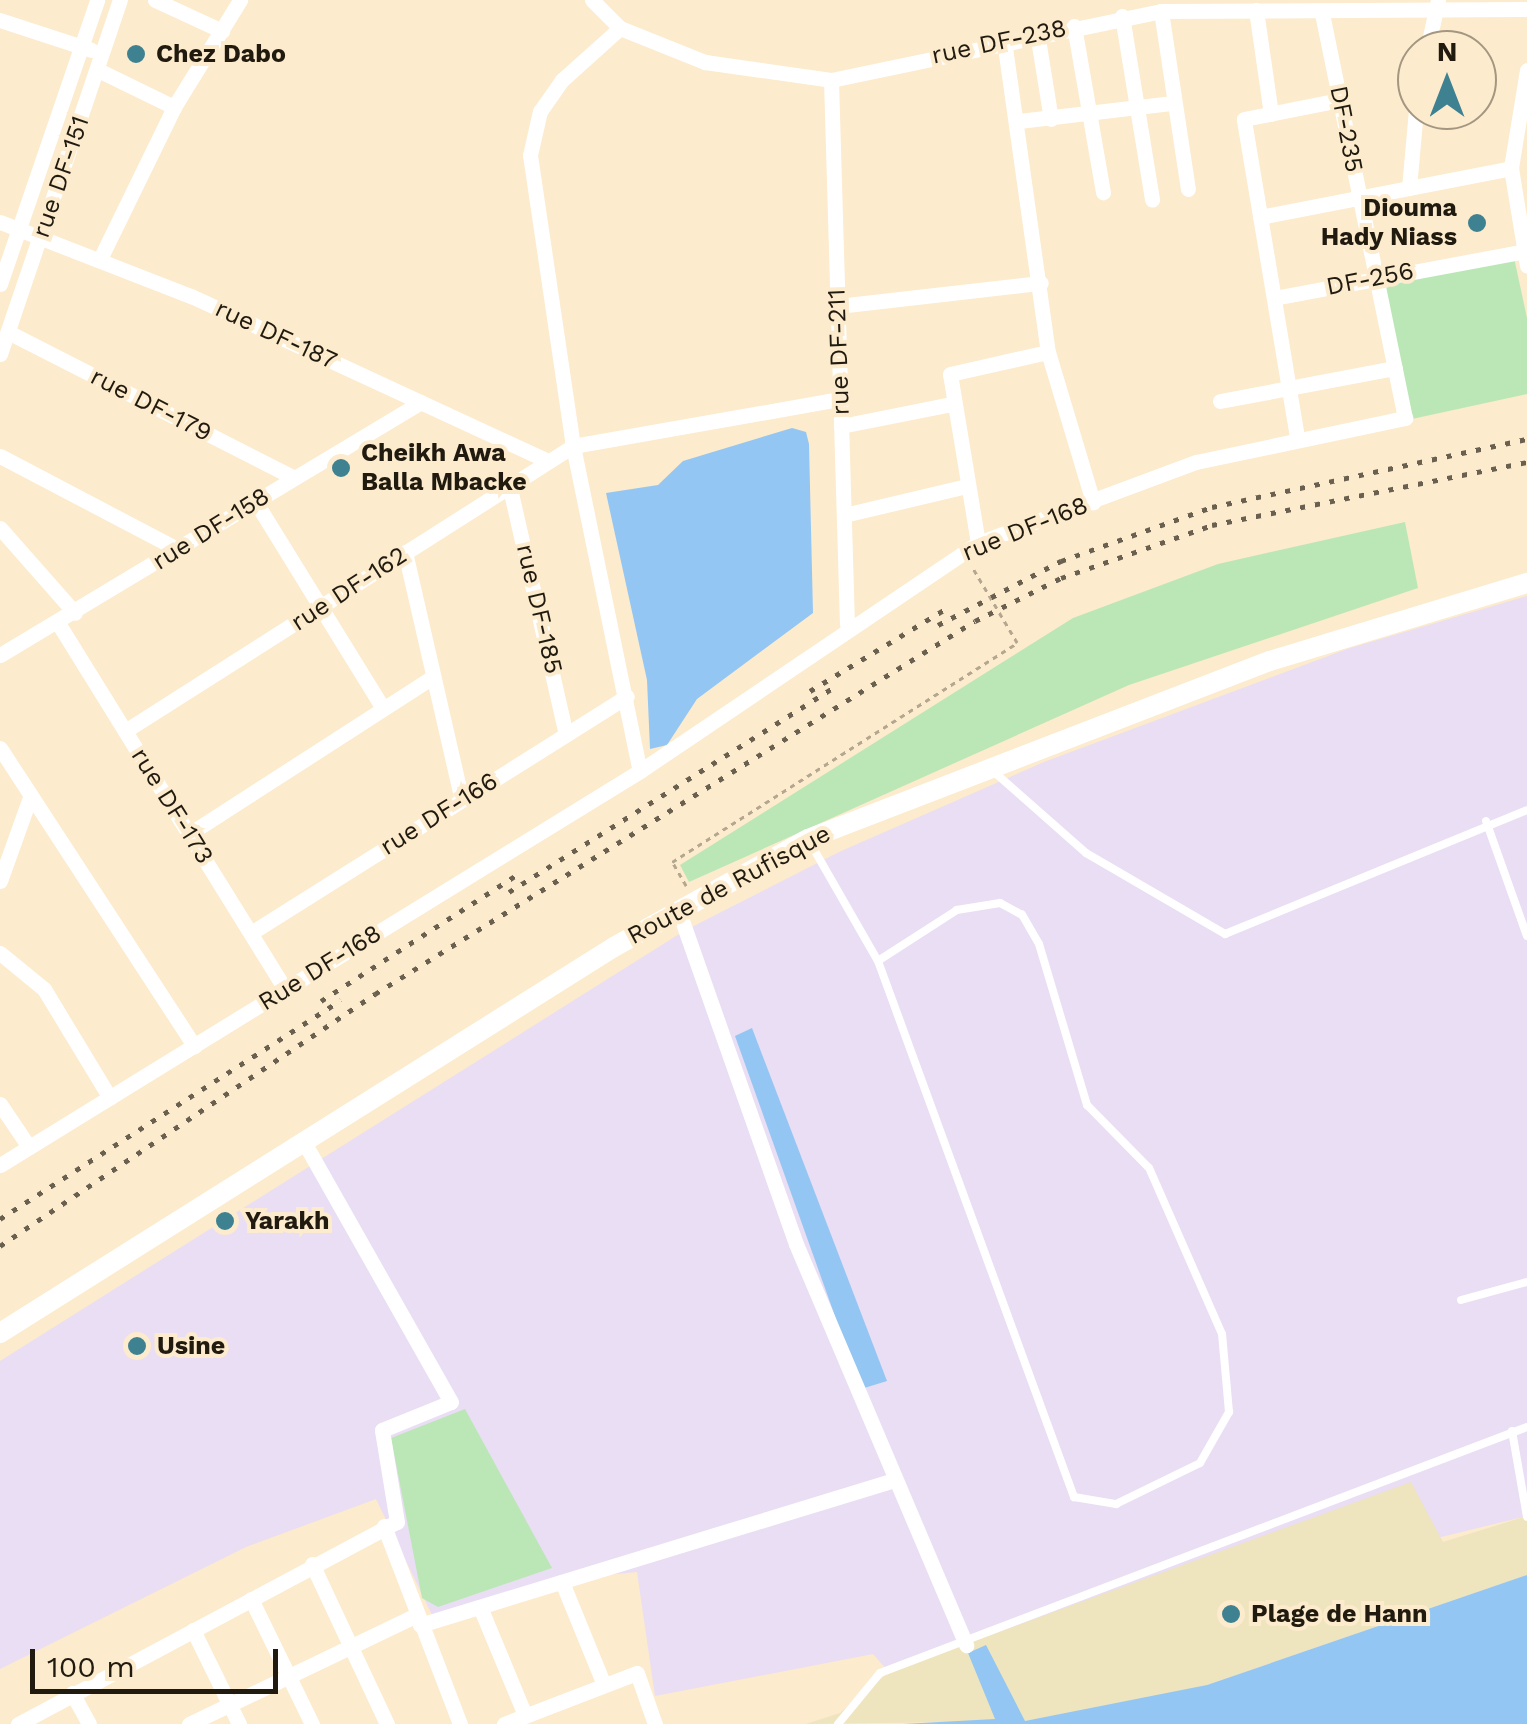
<!DOCTYPE html>
<style>
body{margin:0}
#map{position:relative;width:1527px;height:1724px;overflow:hidden;background:#fcebcd;font-family:"Work Sans",sans-serif}
div>[style]{position:absolute}
[style*='--x']{left:calc(var(--x)*1px);top:calc(var(--y)*1px);width:calc(var(--w)*1px);rotate:calc(var(--a)*1deg)}
.industrial>*{inset:0;background:#e9def3}
.green>*{inset:0;background:#bbe7b6}
.sand>*{inset:0;background:#eee4be}
.water>*{inset:0;background:#94c6f3}
.path>*{height:2.5px;margin-top:-1.25px;transform-origin:0;background:repeating-linear-gradient(90deg,#b4a68f 0 5px,transparent 0 10px)}
.lane>*{height:8px;margin:-4px;padding:0 4px;transform-origin:4px;border-radius:4px;background:#fff}
.street>*{height:15px;margin:-7.5px;padding:0 7.5px;transform-origin:7.5px;border-radius:7.5px;background:#fff}
.secondary>*{height:20px;margin:-10px;padding:0 10px;transform-origin:10px;border-radius:10px;background:#fff}
.rail>*{height:5px;margin-top:-2.5px;transform-origin:0;background:repeating-linear-gradient(90deg,#6a604f 0 5px,transparent 0 15px)}
.dots>*{width:28px;height:28px;translate:-50% -50%;box-sizing:border-box;border:5px solid #fcebcd;border-radius:50%}
span{translate:-50% -50%;white-space:nowrap;text-align:center;line-height:1.15;-webkit-text-stroke:8px #fcebcd;paint-order:stroke}
.street-label{font-size:25px;color:#201a0f}
.poi-label{font-size:25px;color:#201a0f;font-weight:700}
.left{translate:0 -50%;text-align:left}
.right{translate:-100% -50%;text-align:right}
.north{position:absolute;left:1397px;top:30px;width:100px;height:100px;box-sizing:border-box;background:#fcebcd;border:2px solid #a49781;border-radius:50%;rotate:0deg;font-size:28px;font-weight:700;line-height:40px;text-align:center;color:#201a0f}
.north::after{content:'';display:block;margin:auto;width:35px;height:45px;background:#3e8291;clip-path:polygon(50% 0,100% 100%,50% 72%,0 100%)}
.scale{position:absolute;left:30px;top:1649px;width:248px;height:45px;box-sizing:border-box;border:5px solid #201a0f;border-top:0;padding-left:12px;font-size:30px;line-height:35px;white-space:nowrap;color:#201a0f;-webkit-text-stroke:8px #fcebcd;paint-order:stroke}
</style>
<div id="map">
<div class="industrial">
<i style="clip-path:polygon(1527px 596px,1527px 1516px,889px 1672px,873px 1654px,655px 1696px,637px 1572px,566px 1579px,435px 1621px,376px 1499px,246px 1547px,0 1669px,0 1361px,684px 931px,839px 852px,1044px 762px,1347px 649px)"></i>
</div>
<div class="green">
<i style="clip-path:polygon(1513px 253px,1527px 318px,1527px 394px,1412px 419px,1382px 281px)"></i>
<i style="clip-path:polygon(1405px 522px,1418px 588px,1129px 685px,689px 882px,680px 865px,1073px 618px,1218px 564px)"></i>
<i style="clip-path:polygon(465px 1409px,552px 1568px,438px 1607px,422px 1598px,391px 1438px)"></i>
</div>
<div class="sand">
<i style="clip-path:polygon(1411px 1482px,1443px 1542px,1527px 1516px,1527px 1575px,1207px 1685px,1118px 1706px,1025px 1721px,806px 1724px,840px 1713px,889px 1672px)"></i>
</div>
<div class="water">
<i style="clip-path:polygon(792px 428px,806px 432px,809px 444px,813px 613px,697px 699px,667px 745px,650px 749px,647px 680px,606px 493px,658px 485px,683px 461px)"></i>
<i style="clip-path:polygon(752px 1028px,887px 1381px,861px 1389px,735px 1036px)"></i>
<i style="clip-path:polygon(1527px 1575px,1527px 1724px,903px 1724px,995px 1719px,968px 1653px,986px 1645px,1025px 1721px,1207px 1685px)"></i>
</div>
<div class="path">
<i style="--x:686;--y:886;--w:28;--a:-120"></i>
<i style="--x:672;--y:862;--w:409;--a:-32.4"></i>
<i style="--x:1017;--y:643;--w:86;--a:-120.7"></i>
</div>
<div class="lane">
<i style="--x:993;--y:771;--w:124;--a:41.4"></i>
<i style="--x:1086;--y:853;--w:161;--a:30.2"></i>
<i style="--x:1225;--y:934;--w:326;--a:-22.3"></i>
<i style="--x:1486;--y:821;--w:122;--a:70.4"></i>
<i style="--x:808;--y:839;--w:141;--a:60.2"></i>
<i style="--x:878;--y:961;--w:571;--a:69.91"></i>
<i style="--x:1074;--y:1497;--w:43;--a:9.5"></i>
<i style="--x:1116;--y:1504;--w:93;--a:-26"></i>
<i style="--x:1200;--y:1463;--w:59;--a:-60.4"></i>
<i style="--x:1229;--y:1412;--w:78;--a:-95.1"></i>
<i style="--x:1222;--y:1334;--w:181;--a:-113.7"></i>
<i style="--x:1149;--y:1168;--w:88;--a:-134.5"></i>
<i style="--x:1087;--y:1105;--w:168;--a:-106.6"></i>
<i style="--x:1039;--y:944;--w:34;--a:-120"></i>
<i style="--x:1022;--y:915;--w:25;--a:-151"></i>
<i style="--x:1000;--y:903;--w:44;--a:170.8"></i>
<i style="--x:957;--y:910;--w:94;--a:147.2"></i>
<i style="--x:1461;--y:1300;--w:68;--a:-15.3"></i>
<i style="--x:1512;--y:1431;--w:87;--a:80.1"></i>
<i style="--x:838;--y:1724;--w:66;--a:-50.5"></i>
<i style="--x:880;--y:1673;--w:692;--a:-20.82"></i>
</div>
<div class="street">
<i style="--x:155;--y:0;--w:74;--a:24.8"></i>
<i style="--x:592;--y:0;--w:40;--a:45"></i>
<i style="--x:620;--y:28;--w:92;--a:21.8"></i>
<i style="--x:705;--y:62;--w:127;--a:8.1"></i>
<i style="--x:831;--y:80;--w:337;--a:-11.8"></i>
<i style="--x:1161;--y:11;--w:366;--a:-0.3"></i>
<i style="--x:1256;--y:10;--w:105;--a:81.8"></i>
<i style="--x:1161;--y:11;--w:180;--a:81.4"></i>
<i style="--x:1122;--y:16;--w:186;--a:80.7"></i>
<i style="--x:0;--y:20;--w:96;--a:18.2"></i>
<i style="--x:1074;--y:26;--w:169;--a:80.1"></i>
<i style="--x:620;--y:28;--w:78;--a:138.1"></i>
<i style="--x:562;--y:80;--w:38;--a:125"></i>
<i style="--x:540;--y:111;--w:45;--a:102.8"></i>
<i style="--x:530;--y:155;--w:294;--a:81.6"></i>
<i style="--x:573;--y:446;--w:332;--a:78.4"></i>
<i style="--x:1037;--y:33;--w:87;--a:80.8"></i>
<i style="--x:1004;--y:40;--w:315;--a:82"></i>
<i style="--x:1048;--y:352;--w:157;--a:73.3"></i>
<i style="--x:1427;--y:50;--w:51;--a:-77.6"></i>
<i style="--x:98;--y:70;--w:85;--a:26"></i>
<i style="--x:1527;--y:70;--w:99;--a:99.3"></i>
<i style="--x:1511;--y:168;--w:99;--a:80.7"></i>
<i style="--x:831;--y:80;--w:544;--a:88.32"></i>
<i style="--x:1019;--y:121;--w:155;--a:-6.7"></i>
<i style="--x:1409;--y:188;--w:89;--a:-84.9"></i>
<i style="--x:1260;--y:217;--w:256;--a:-11"></i>
<i style="--x:0;--y:222;--w:205;--a:21.2"></i>
<i style="--x:191;--y:296;--w:393;--a:24.8"></i>
<i style="--x:100;--y:259;--w:169;--a:-64"></i>
<i style="--x:174;--y:107;--w:126;--a:-58.3"></i>
<i style="--x:0;--y:284;--w:300;--a:-71.1"></i>
<i style="--x:1274;--y:298;--w:254;--a:-10.6"></i>
<i style="--x:838;--y:306;--w:204;--a:-6.5"></i>
<i style="--x:8;--y:332;--w:321;--a:27"></i>
<i style="--x:0;--y:354;--w:374;--a:-71.3"></i>
<i style="--x:1220;--y:401;--w:178;--a:-10.7"></i>
<i style="--x:841;--y:426;--w:112;--a:-11.3"></i>
<i style="--x:1297;--y:437;--w:322;--a:-99.5"></i>
<i style="--x:1244;--y:119;--w:98;--a:-11.2"></i>
<i style="--x:0;--y:456;--w:202;--a:27.7"></i>
<i style="--x:509;--y:484;--w:256;--a:77.2"></i>
<i style="--x:255;--y:501;--w:243;--a:58.3"></i>
<i style="--x:844;--y:515;--w:126;--a:-13.3"></i>
<i style="--x:0;--y:528;--w:113;--a:48.6"></i>
<i style="--x:978;--y:543;--w:171;--a:-99.4"></i>
<i style="--x:950;--y:374;--w:100;--a:-12.7"></i>
<i style="--x:405;--y:552;--w:254;--a:77.1"></i>
<i style="--x:58;--y:623;--w:431;--a:58.2"></i>
<i style="--x:0;--y:655;--w:491;--a:-31"></i>
<i style="--x:125;--y:731;--w:531;--a:-32.46"></i>
<i style="--x:573;--y:446;--w:271;--a:-10"></i>
<i style="--x:0;--y:748;--w:356;--a:56.9"></i>
<i style="--x:189;--y:834;--w:288;--a:-32.8"></i>
<i style="--x:0;--y:881;--w:89;--a:-70.3"></i>
<i style="--x:678;--y:909;--w:355;--a:70.6"></i>
<i style="--x:796;--y:1244;--w:436;--a:67"></i>
<i style="--x:251;--y:933;--w:444;--a:-32.2"></i>
<i style="--x:0;--y:953;--w:57;--a:39.3"></i>
<i style="--x:44;--y:989;--w:127;--a:58.8"></i>
<i style="--x:0;--y:1104;--w:52;--a:56"></i>
<i style="--x:0;--y:1165;--w:752;--a:-31.62"></i>
<i style="--x:640;--y:771;--w:408;--a:-34"></i>
<i style="--x:978;--y:543;--w:233;--a:-20.4"></i>
<i style="--x:1196;--y:462;--w:214;--a:-11.9"></i>
<i style="--x:1405;--y:418;--w:409;--a:-101.6"></i>
<i style="--x:384;--y:1526;--w:212;--a:69"></i>
<i style="--x:312;--y:1564;--w:177;--a:64.9"></i>
<i style="--x:562;--y:1582;--w:111;--a:67.8"></i>
<i style="--x:251;--y:1599;--w:139;--a:64"></i>
<i style="--x:480;--y:1607;--w:117;--a:67.4"></i>
<i style="--x:420;--y:1625;--w:496;--a:-17"></i>
<i style="--x:193;--y:1630;--w:105;--a:63.9"></i>
<i style="--x:72;--y:1693;--w:35;--a:61"></i>
<i style="--x:18;--y:1724;--w:429;--a:-28.1"></i>
<i style="--x:397;--y:1522;--w:93;--a:-99.3"></i>
<i style="--x:382;--y:1430;--w:74;--a:-22.1"></i>
<i style="--x:451;--y:1402;--w:299;--a:-119.5"></i>
<i style="--x:189;--y:1724;--w:252;--a:-25.6"></i>
<i style="--x:504;--y:1724;--w:142;--a:-21"></i>
<i style="--x:637;--y:1673;--w:54;--a:70.6"></i>
</div>
<div class="secondary">
<i style="--x:0;--y:1333;--w:725;--a:-32.16"></i>
<i style="--x:614;--y:947;--w:222;--a:-29.1"></i>
<i style="--x:808;--y:839;--w:495;--a:-21.1"></i>
<i style="--x:1270;--y:661;--w:269;--a:-16.9"></i>
</div>
<div class="rail">
<i style="--x:938;--y:625;--w:139;--a:-27.5"></i>
<i style="--x:1061;--y:561;--w:160;--a:-19.7"></i>
<i style="--x:1212;--y:507;--w:322;--a:-12.2"></i>
<i style="--x:810;--y:691;--w:160;--a:-31.2"></i>
<i style="--x:509;--y:892;--w:381;--a:-32.2"></i>
<i style="--x:321;--y:1001;--w:234;--a:-32.8"></i>
<i style="--x:0;--y:1219;--w:405;--a:-32.7"></i>
<i style="--x:0;--y:1246;--w:452;--a:-33.9"></i>
<i style="--x:375;--y:994;--w:706;--a:-31.87"></i>
<i style="--x:975;--y:621;--w:96;--a:-26.6"></i>
<i style="--x:1061;--y:578;--w:160;--a:-19.3"></i>
<i style="--x:1212;--y:525;--w:321;--a:-11.3"></i>
</div>
<div class="dots">
<i style="left:136px;top:54px;background:#3e8291"></i>
<i style="left:1477px;top:223px;background:#3e8291"></i>
<i style="left:341px;top:468px;background:#3e8291"></i>
<i style="left:225px;top:1221px;background:#3e8291"></i>
<i style="left:137px;top:1346px;background:#3e8291"></i>
<i style="left:1231px;top:1614px;background:#3e8291"></i>
</div>
<div class="street-label">
<span style="left:999px;top:42px;rotate:-12deg">rue DF-238</span>
<span style="left:1346px;top:129px;rotate:79deg">DF-235</span>
<span style="left:61px;top:177px;rotate:-71deg">rue DF-151</span>
<span style="left:1370px;top:279px;rotate:-11deg">DF-256</span>
<span style="left:276px;top:335px;rotate:25deg">rue DF-187</span>
<span style="left:839px;top:352px;rotate:-92deg">rue DF-211</span>
<span style="left:151px;top:405px;rotate:27deg">rue DF-179</span>
<span style="left:211px;top:529px;rotate:-32deg">rue DF-158</span>
<span style="left:1025px;top:529px;rotate:-22deg">rue DF-168</span>
<span style="left:349px;top:589px;rotate:-33deg">rue DF-162</span>
<span style="left:539px;top:609px;rotate:77deg">rue DF-185</span>
<span style="left:172px;top:806px;rotate:58deg">rue DF-173</span>
<span style="left:439px;top:814px;rotate:-32deg">rue DF-166</span>
<span style="left:729px;top:885px;rotate:-28deg">Route de Rufisque</span>
<span style="left:320px;top:968px;rotate:-32deg">Rue DF-168</span>
</div>
<div class="poi-label">
<span class="left" style="left:156px;top:54px">Chez Dabo</span>
<span class="right" style="left:1457px;top:223px">Diouma<br>Hady Niass</span>
<span class="left" style="left:361px;top:468px">Cheikh Awa<br>Balla Mbacke</span>
<span class="left" style="left:245px;top:1221px">Yarakh</span>
<span class="left" style="left:157px;top:1346px">Usine</span>
<span class="left" style="left:1251px;top:1614px">Plage de Hann</span>
</div>
<div class="north">N</div>
<div class="scale">100 m</div>
</div>
